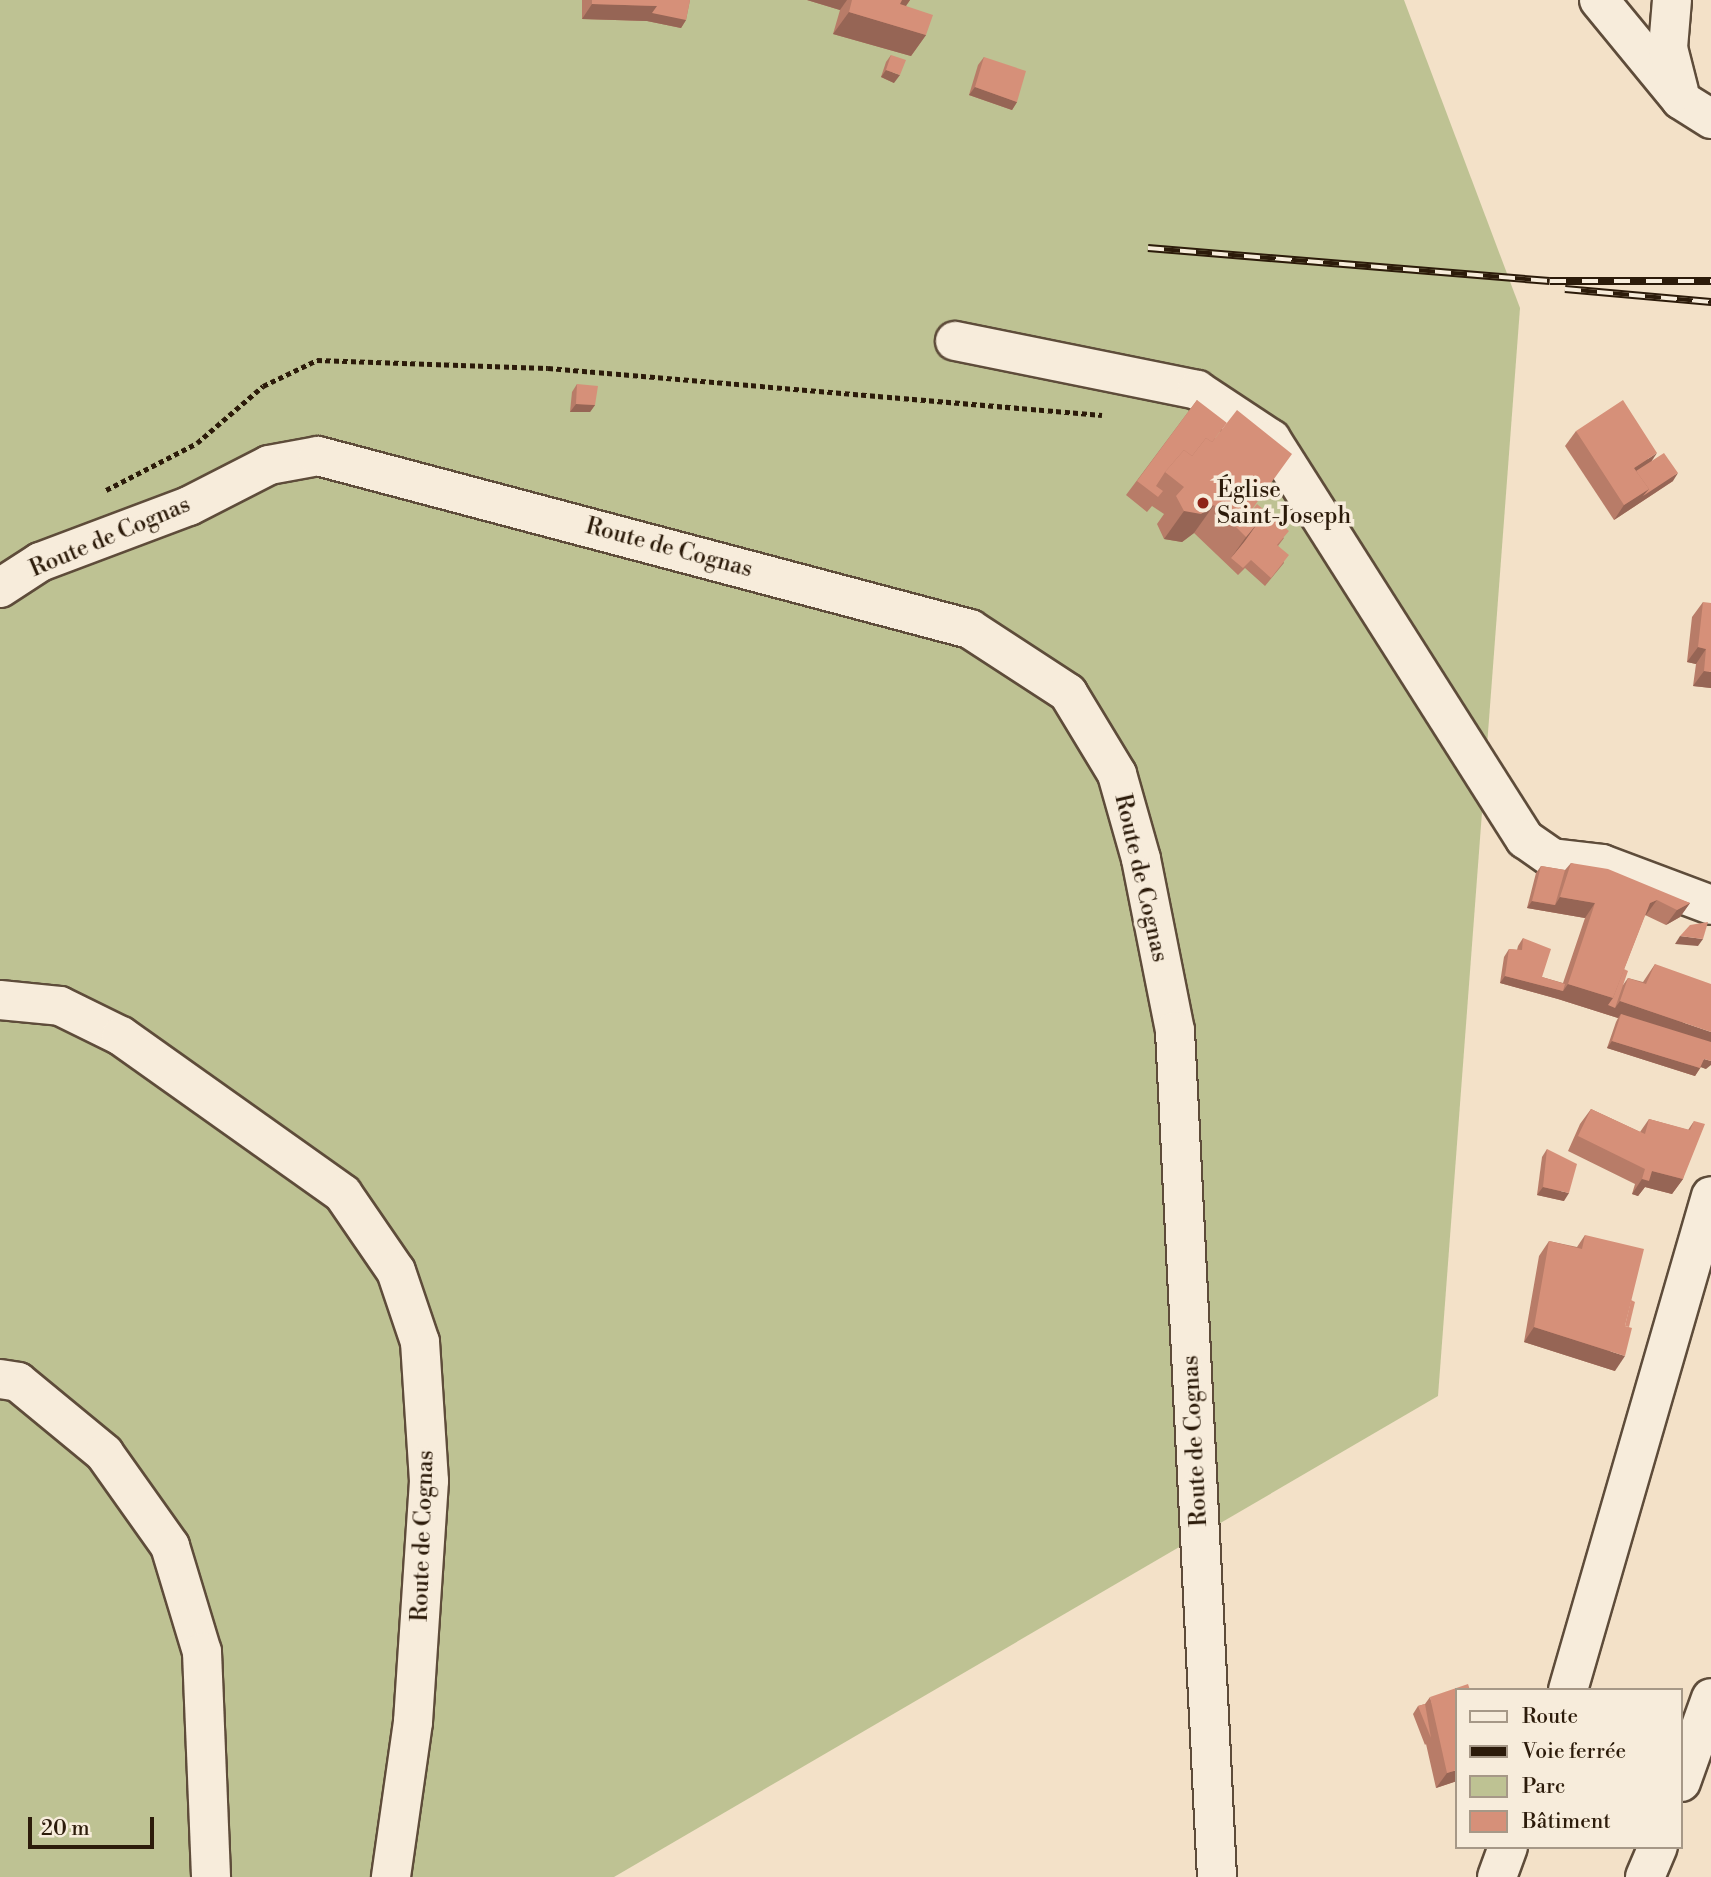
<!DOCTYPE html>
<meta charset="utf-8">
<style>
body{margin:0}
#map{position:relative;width:1711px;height:1877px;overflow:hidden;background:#f3e1c8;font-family:"Libre Bodoni",serif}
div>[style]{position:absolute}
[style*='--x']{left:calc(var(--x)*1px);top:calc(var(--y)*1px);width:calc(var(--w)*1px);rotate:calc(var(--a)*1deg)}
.green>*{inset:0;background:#bec293}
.path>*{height:4.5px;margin-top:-2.25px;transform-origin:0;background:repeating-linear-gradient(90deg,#2c1b0a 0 5px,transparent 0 8.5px)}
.roads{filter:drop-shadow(2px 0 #5e4c3a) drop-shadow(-2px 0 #5e4c3a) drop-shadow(0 2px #5e4c3a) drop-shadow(0 -2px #5e4c3a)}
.minor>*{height:38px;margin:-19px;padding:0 19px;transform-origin:19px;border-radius:19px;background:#f7ecdb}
.rail>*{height:8px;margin-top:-4px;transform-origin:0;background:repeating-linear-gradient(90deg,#f7ecdb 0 16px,#2c1b0a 0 32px);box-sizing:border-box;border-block:2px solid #2c1b0a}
.wall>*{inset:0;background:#b87c68}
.shaded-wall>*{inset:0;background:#966555}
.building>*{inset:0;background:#d69079}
.dots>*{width:19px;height:19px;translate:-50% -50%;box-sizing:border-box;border:4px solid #f7ecdb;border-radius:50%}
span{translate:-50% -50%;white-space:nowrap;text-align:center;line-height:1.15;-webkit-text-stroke:7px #f7ecdb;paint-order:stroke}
.poi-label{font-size:23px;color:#2c1b0a}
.left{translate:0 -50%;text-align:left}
.street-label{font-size:23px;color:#2c1b0a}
.legend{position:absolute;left:1455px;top:1688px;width:228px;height:161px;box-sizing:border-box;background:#f7ecdb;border:2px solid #a69887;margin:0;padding:9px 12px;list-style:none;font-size:21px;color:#2c1b0a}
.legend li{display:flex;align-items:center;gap:14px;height:35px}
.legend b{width:35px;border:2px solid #a69887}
.scale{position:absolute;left:28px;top:1817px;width:126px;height:32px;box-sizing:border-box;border:4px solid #2c1b0a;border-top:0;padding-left:9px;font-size:21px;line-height:24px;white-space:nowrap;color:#2c1b0a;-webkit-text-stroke:5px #f7ecdb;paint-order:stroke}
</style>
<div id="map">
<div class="green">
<i style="clip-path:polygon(0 0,1404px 0,1520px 308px,1438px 1396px,614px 1877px,0 1877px)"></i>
</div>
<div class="path">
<i style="--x:106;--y:490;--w:102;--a:-27.3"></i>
<i style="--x:197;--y:443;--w:87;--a:-40.8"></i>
<i style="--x:263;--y:386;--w:60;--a:-25.7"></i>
<i style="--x:317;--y:360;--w:231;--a:2"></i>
<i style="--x:548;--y:368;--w:556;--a:4.85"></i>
</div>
<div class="roads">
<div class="minor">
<i style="--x:1599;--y:0;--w:129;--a:50.6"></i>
<i style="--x:1681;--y:100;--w:36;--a:32"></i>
<i style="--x:1672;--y:0;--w:48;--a:94.8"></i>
<i style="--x:1668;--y:48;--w:44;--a:75.7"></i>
<i style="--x:955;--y:341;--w:247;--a:11.4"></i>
<i style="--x:1197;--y:390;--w:89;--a:33.5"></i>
<i style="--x:1271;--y:439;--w:474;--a:57.6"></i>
<i style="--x:1525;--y:839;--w:33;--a:35"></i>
<i style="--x:1552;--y:858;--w:50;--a:6.8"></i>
<i style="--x:1602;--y:864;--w:116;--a:20.6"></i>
<i style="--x:0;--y:588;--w:48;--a:-33"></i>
<i style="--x:40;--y:562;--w:159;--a:-20.6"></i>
<i style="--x:189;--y:506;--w:90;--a:-27.1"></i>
<i style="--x:269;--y:465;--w:50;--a:-10.4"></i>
<i style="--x:318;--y:456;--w:675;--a:14.86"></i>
<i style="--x:970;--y:629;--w:117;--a:33.1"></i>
<i style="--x:1068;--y:693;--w:95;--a:58.8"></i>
<i style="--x:1117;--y:774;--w:88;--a:74.2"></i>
<i style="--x:1141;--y:859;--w:175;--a:78.8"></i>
<i style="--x:1175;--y:1031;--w:847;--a:87.16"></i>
<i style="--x:0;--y:1000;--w:60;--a:5.7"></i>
<i style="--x:60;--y:1006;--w:68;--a:26.2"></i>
<i style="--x:121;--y:1036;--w:272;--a:35.4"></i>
<i style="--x:343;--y:1194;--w:93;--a:55.5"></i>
<i style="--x:396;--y:1271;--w:75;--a:71.3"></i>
<i style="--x:420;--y:1342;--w:139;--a:86.3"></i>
<i style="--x:429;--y:1481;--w:242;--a:93.8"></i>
<i style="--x:413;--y:1722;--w:157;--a:98.1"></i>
<i style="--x:0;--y:1379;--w:18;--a:9"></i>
<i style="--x:18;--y:1382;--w:112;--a:39.5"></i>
<i style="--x:104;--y:1453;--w:114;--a:54.6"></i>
<i style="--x:170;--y:1546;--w:111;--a:73.2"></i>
<i style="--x:202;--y:1652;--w:225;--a:87.7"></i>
<i style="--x:1568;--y:1690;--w:514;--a:-73.86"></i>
<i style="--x:1681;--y:1782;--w:89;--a:-70.3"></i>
<i style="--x:1497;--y:1877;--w:32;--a:-70"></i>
<i style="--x:1645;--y:1877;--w:33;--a:-67"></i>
</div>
</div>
<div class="rail">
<i style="--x:1148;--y:248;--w:403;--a:4.7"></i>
<i style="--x:1550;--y:281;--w:161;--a:0"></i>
<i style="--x:1565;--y:289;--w:147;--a:5.1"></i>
</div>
<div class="wall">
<i style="clip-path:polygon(582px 0,690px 0,686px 20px,681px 28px,647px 21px,582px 19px)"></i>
<i style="clip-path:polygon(807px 0,910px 0,906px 6px,926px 35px,911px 56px,833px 34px,840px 10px)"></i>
<i style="clip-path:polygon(891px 55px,894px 83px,881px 77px,886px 62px)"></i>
<i style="clip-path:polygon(984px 57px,1017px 102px,1012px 110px,969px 95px,978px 65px)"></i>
<i style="clip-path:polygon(577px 384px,595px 405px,590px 412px,570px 412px,572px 392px)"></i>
<i style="clip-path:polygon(1197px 400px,1251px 512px,1284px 538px,1278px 546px,1284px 563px,1265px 586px,1245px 568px,1238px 575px,1194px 533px,1182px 542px,1164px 539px,1157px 524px,1164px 514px,1152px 506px,1147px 512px,1126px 495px)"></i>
<i style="clip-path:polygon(1576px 431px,1652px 461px,1673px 481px,1614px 520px,1565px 446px)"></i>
<i style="clip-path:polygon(1703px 602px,1711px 688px,1693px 686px,1696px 664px,1687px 662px,1692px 617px)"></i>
<i style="clip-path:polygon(1571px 863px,1690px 903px,1680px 917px,1666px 925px,1645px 915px,1624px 969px,1623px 985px,1628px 978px,1643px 982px,1655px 964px,1706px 1069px,1701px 1067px,1695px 1076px,1607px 1048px,1616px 1022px,1618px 1018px,1558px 999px,1500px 983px,1504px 957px,1509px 949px,1517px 950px,1518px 946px,1523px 938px,1542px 977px,1563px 983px,1585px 918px,1527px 908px,1536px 873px,1541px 866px,1565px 870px)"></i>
<i style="clip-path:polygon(1591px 1109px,1640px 1132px,1649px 1119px,1688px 1130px,1694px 1121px,1683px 1179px,1672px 1194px,1645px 1187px,1638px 1196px,1632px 1194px,1635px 1184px,1568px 1151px,1580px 1124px)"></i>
<i style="clip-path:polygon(1547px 1149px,1564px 1201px,1537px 1195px,1542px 1157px)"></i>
<i style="clip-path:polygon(1585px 1235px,1615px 1371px,1524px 1342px,1539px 1256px,1549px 1241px,1577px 1247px)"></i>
<i style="clip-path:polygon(1430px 1697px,1457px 1781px,1436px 1788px,1426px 1744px,1425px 1745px,1413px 1714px,1418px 1706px,1425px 1704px)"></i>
</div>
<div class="shaded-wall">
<i style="clip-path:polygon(807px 0,847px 0,840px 10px)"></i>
<i style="clip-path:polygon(896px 0,910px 0,903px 10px)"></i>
<i style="clip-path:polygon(592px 4px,657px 6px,686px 20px,681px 28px,647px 21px,582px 19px)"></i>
<i style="clip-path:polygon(849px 12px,926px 35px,911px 56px,833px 34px)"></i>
<i style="clip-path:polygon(886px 70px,900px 75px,894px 83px,881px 77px)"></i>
<i style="clip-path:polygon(975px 87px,1017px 102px,1012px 110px,969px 95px)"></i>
<i style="clip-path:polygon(576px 404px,595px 405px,590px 412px,570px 412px)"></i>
<i style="clip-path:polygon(1657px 453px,1647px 468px,1631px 478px,1634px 468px)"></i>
<i style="clip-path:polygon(1678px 473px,1673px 481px,1614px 520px,1624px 505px,1649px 489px)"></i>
<i style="clip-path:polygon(1214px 505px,1194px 533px,1182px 542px,1164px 539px,1184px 511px)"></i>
<i style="clip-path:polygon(1260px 520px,1240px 548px,1231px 558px,1246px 537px)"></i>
<i style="clip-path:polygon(1698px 647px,1706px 649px,1696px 664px,1687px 662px)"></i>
<i style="clip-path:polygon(1704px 671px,1711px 672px,1711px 688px,1693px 686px)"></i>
<i style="clip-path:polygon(1560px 897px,1595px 903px,1585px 918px,1527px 908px,1532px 901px,1555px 905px)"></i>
<i style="clip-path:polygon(1657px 900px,1646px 915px,1639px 918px,1650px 903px)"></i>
<i style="clip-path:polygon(1690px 903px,1680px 917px,1666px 925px,1677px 910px)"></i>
<i style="clip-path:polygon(1680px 936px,1703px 939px,1698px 946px,1675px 944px)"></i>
<i style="clip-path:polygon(1505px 976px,1563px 991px,1568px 984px,1613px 998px,1615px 1008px,1620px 1001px,1711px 1032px,1711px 1051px,1621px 1014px,1618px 1018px,1558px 999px,1500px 983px)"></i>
<i style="clip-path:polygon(1612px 1041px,1700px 1068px,1695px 1076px,1607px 1048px)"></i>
<i style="clip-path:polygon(1704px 1059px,1711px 1061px,1711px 1065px,1706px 1069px,1698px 1066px)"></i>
<i style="clip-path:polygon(1652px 1171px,1683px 1179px,1672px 1194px,1645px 1187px,1638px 1196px,1632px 1194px,1642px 1179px)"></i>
<i style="clip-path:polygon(1543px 1187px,1569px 1193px,1564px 1201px,1537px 1195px)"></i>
<i style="clip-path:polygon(1534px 1327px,1625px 1356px,1615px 1371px,1524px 1342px)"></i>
<i style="clip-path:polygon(1457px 1770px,1457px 1781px,1436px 1788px,1447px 1773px)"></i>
</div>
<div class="building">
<i style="clip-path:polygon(592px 0,657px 0,657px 6px,592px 4px)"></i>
<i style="clip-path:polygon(657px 0,690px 0,686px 20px,652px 13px,657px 6px)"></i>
<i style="clip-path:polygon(852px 0,902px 0,900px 4px,933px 15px,926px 35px,849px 12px)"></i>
<i style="clip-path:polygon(891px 55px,906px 60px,900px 75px,886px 70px)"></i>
<i style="clip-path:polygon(984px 57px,1026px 71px,1017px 102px,975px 87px)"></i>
<i style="clip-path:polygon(577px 384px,598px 386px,595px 405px,576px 404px)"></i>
<i style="clip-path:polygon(1197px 400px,1227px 423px,1212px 442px,1206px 438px,1192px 456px,1184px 450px,1165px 472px,1156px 486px,1163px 491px,1158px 497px,1137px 481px)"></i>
<i style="clip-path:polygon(1623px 400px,1657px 453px,1634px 468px,1649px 489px,1624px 505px,1576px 431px)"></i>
<i style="clip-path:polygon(1237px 410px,1292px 454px,1250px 512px,1260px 520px,1246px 537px,1214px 505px,1201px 514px,1184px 511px,1176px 496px,1184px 487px,1165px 472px,1184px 450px,1192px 456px,1206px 438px,1212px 442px)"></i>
<i style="clip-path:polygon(1664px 453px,1678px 473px,1643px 496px,1649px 489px,1636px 471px)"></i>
<i style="clip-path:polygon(1257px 504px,1289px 531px,1277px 545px,1289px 555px,1271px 578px,1251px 560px,1243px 568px,1231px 558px,1245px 541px,1260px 520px,1251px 512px)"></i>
<i style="clip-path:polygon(1703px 602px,1711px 603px,1711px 672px,1704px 671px,1706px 649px,1698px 647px)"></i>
<i style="clip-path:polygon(1571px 863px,1608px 869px,1690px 903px,1677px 910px,1657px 900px,1650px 903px,1613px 998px,1568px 984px,1595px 903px,1560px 897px)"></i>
<i style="clip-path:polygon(1541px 866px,1565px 870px,1555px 905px,1532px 901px)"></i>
<i style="clip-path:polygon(1708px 922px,1703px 939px,1680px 936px,1690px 925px)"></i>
<i style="clip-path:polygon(1523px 938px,1551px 949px,1542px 977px,1565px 984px,1563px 991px,1505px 976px,1509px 949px,1522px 950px)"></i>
<i style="clip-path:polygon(1655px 964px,1711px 984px,1711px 1032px,1620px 1001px,1628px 978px,1646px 984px)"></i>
<i style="clip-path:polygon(1624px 969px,1628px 971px,1615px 1008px,1608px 1005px,1613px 998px)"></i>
<i style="clip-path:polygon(1621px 1014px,1711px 1042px,1711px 1061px,1704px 1059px,1700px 1068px,1612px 1041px)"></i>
<i style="clip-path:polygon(1591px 1109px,1645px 1134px,1649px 1119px,1690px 1130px,1694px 1121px,1705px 1124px,1683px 1179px,1652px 1171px,1649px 1181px,1642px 1179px,1645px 1169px,1578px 1136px)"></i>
<i style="clip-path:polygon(1547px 1149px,1577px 1164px,1569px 1193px,1543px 1187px)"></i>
<i style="clip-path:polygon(1585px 1235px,1644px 1249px,1625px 1326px,1632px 1328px,1625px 1356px,1534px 1327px,1549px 1241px,1582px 1249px)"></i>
<i style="clip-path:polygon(1631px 1300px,1635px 1302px,1629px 1327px,1625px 1326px)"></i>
<i style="clip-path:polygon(1468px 1684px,1470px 1690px,1457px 1690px,1457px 1770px,1447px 1773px,1430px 1697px)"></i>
<i style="clip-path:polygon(1425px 1704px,1431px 1738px,1418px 1706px)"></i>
</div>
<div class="dots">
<i style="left:1203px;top:503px;background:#8f2418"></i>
</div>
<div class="poi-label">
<span class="left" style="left:1217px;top:503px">Église<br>Saint-Joseph</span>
</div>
<div class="street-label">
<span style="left:110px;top:537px;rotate:-23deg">Route de Cognas</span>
<span style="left:669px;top:548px;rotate:15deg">Route de Cognas</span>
<span style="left:1141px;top:878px;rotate:77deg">Route de Cognas</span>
<span style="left:1195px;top:1441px;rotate:-93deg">Route de Cognas</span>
<span style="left:423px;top:1536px;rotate:-88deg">Route de Cognas</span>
</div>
<ul class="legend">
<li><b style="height:9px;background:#f7ecdb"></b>Route</li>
<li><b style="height:9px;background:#2c1b0a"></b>Voie ferrée</li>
<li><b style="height:19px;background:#bec293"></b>Parc</li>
<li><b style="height:19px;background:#d69079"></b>Bâtiment</li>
</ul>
<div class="scale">20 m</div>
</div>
